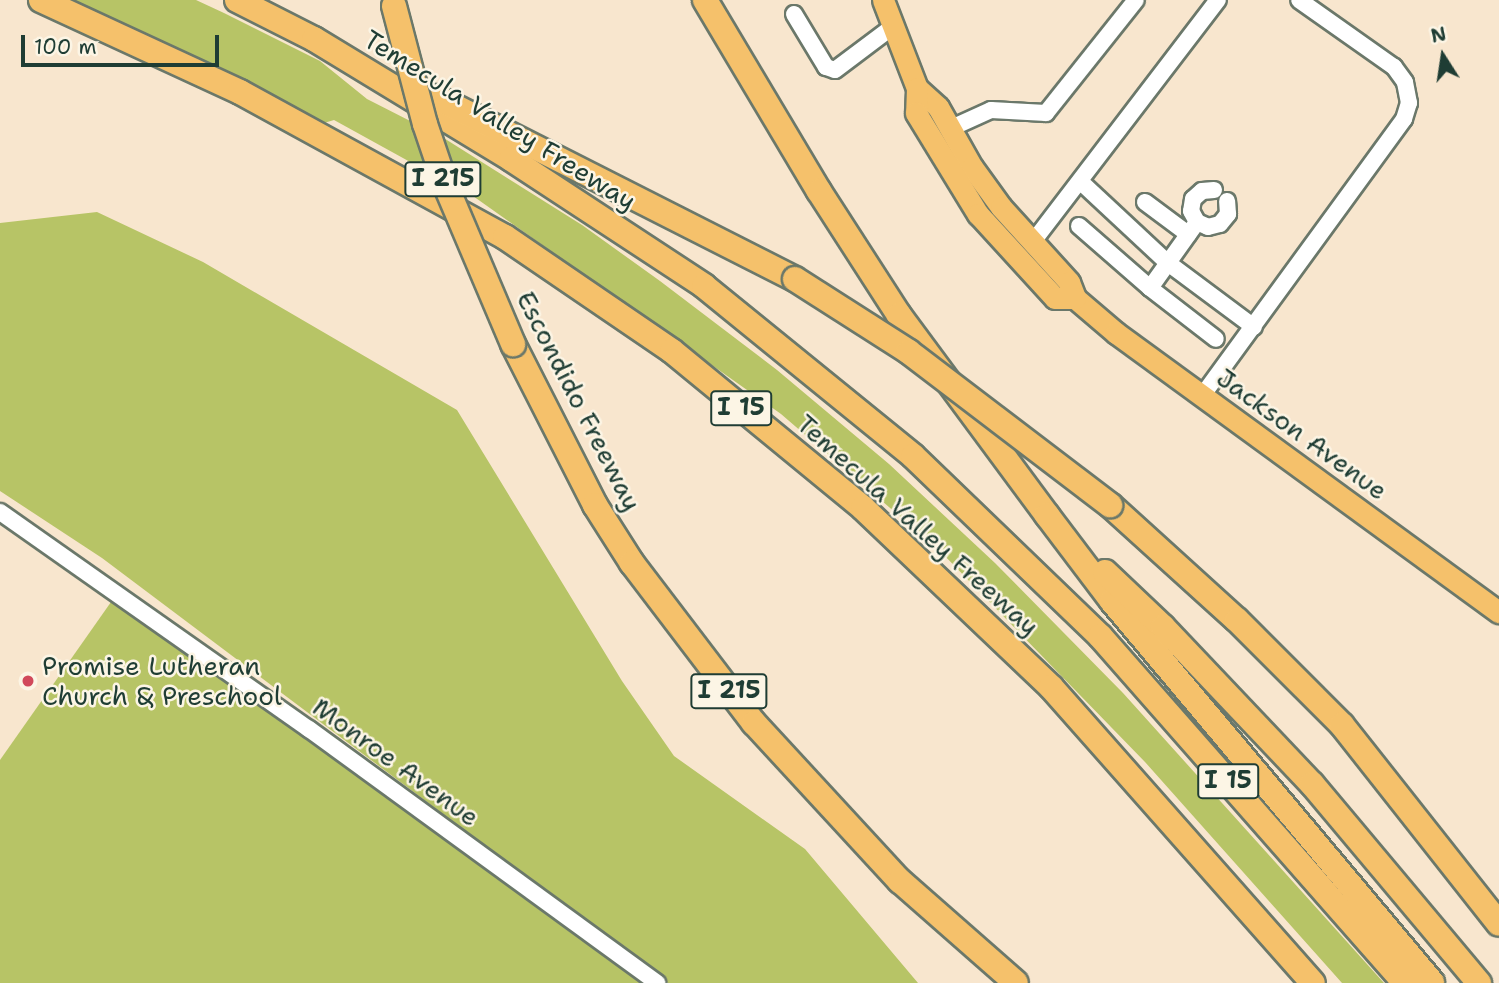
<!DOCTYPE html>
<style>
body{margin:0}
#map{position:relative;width:1499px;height:983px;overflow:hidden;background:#f8e6ce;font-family:"Shantell Sans",sans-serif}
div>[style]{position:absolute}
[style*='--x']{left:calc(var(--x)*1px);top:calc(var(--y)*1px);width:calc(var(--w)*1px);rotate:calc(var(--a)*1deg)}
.green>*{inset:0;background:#b7c466}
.roads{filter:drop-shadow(2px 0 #6b786a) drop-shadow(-2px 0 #6b786a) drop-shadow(0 2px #6b786a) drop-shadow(0 -2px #6b786a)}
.minor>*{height:16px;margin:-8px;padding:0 8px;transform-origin:8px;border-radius:8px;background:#fff}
.major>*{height:21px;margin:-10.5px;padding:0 10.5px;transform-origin:10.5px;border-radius:10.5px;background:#f5c16b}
.highway>*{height:24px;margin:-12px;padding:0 12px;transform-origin:12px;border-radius:12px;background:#f5c16b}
.bridges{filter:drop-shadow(2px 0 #6b786a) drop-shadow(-2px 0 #6b786a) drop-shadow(0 2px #6b786a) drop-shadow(0 -2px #6b786a)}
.highway-bridge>*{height:24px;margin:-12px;padding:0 12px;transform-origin:12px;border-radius:12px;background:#f5c16b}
.dots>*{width:19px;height:19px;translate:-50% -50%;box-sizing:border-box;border:4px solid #fcf5e5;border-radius:50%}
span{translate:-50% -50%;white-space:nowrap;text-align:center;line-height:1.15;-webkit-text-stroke:5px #fcf5e5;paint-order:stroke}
.shield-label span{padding:2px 5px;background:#fcf5e5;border:2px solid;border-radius:5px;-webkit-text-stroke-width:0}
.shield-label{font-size:24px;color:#1f3d34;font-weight:700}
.street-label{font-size:26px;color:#1f3d34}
.poi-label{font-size:26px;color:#1f3d34}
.left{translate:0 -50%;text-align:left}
.north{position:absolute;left:1408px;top:21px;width:70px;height:70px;-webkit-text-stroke:5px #fcf5e5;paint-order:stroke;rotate:348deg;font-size:19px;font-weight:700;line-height:28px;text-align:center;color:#1f3d34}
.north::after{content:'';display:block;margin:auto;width:24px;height:32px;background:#1f3d34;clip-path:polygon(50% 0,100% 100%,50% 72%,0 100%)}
.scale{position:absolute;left:21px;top:35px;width:198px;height:32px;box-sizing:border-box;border:4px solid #1f3d34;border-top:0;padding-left:9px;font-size:21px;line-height:24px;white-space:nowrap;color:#1f3d34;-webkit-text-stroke:5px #fcf5e5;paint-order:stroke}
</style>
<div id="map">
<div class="green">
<i style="clip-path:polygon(68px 0,196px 0,224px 13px,320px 61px,367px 99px,420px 126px,441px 179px,334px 120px,324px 123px,204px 61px)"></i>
<i style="clip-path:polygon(431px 130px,582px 225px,660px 281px,777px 370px,889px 464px,995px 563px,1123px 693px,1384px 983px,1342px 983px,1145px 762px,940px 551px,781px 414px,449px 179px)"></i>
<i style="clip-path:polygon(97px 212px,203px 262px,457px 410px,622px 681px,674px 756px,805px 849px,918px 983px,668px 983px,102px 558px,0 491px,0 223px)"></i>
<i style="clip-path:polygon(111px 602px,430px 826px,642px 983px,0 983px,0 760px)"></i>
</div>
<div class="roads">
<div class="minor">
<i style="--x:794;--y:14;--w:62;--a:58.9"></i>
<i style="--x:826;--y:67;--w:9;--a:18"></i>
<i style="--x:835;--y:70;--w:71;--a:-37"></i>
<i style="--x:949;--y:129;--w:46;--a:-24.3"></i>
<i style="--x:991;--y:110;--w:55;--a:3.1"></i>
<i style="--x:1046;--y:113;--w:144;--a:-51.5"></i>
<i style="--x:1081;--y:182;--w:119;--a:43"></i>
<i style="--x:1168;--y:263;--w:107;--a:36.7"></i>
<i style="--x:1214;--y:190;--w:12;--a:175"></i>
<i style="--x:1202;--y:191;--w:12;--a:138"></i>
<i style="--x:1193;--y:199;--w:12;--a:99"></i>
<i style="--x:1191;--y:211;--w:13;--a:61"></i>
<i style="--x:1197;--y:222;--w:12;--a:24"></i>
<i style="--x:1208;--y:227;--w:12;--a:-14"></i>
<i style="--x:1220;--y:224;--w:13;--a:-51"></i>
<i style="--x:1228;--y:214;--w:13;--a:-94"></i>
<i style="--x:1145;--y:202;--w:54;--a:36.7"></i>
<i style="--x:1079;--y:226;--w:94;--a:41.1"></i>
<i style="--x:1150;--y:288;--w:81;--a:-54.5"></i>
<i style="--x:1032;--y:243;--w:306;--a:-52.6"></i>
<i style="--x:1150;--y:288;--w:83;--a:37.7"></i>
<i style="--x:1202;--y:396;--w:343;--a:-53.9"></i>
<i style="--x:1404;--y:119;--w:17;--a:-73"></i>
<i style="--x:1409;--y:103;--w:21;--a:-101"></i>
<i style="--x:1405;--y:82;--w:19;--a:-126"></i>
<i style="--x:1394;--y:67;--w:116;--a:-144.8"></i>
<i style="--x:0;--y:512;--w:378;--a:35.1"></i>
<i style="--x:309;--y:729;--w:431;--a:36.1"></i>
</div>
<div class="major">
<i style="--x:883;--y:0;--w:94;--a:68.9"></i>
<i style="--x:917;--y:88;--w:28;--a:42"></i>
<i style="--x:938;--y:107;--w:69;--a:60.5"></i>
<i style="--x:972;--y:167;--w:49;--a:54.1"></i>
<i style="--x:1001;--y:207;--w:101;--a:47.8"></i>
<i style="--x:1069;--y:282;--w:17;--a:69"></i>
<i style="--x:1075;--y:298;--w:54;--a:40.5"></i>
<i style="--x:1116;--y:333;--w:474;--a:36.1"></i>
<i style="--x:917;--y:88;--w:25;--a:92"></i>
<i style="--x:916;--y:113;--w:119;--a:58.5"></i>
<i style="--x:978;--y:214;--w:114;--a:47.5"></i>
<i style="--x:1055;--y:298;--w:20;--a:0"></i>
</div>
<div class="highway">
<i style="--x:41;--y:0;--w:219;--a:24.8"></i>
<i style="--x:240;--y:92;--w:302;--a:28.7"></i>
<i style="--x:505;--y:237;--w:202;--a:34.3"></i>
<i style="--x:672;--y:351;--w:247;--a:39.4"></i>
<i style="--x:863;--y:508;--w:260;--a:43.6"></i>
<i style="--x:1051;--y:687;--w:395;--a:48.5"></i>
<i style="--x:237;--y:0;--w:86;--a:26.9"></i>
<i style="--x:314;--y:39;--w:231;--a:31.3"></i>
<i style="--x:511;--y:159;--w:231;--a:33.3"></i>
<i style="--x:704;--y:286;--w:269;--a:39.1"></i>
<i style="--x:913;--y:456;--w:260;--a:43.9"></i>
<i style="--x:1100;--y:636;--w:462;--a:48.7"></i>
<i style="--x:705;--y:0;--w:222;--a:59.2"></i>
<i style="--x:819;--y:191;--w:148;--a:57.2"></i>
<i style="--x:899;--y:315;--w:249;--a:53.5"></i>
<i style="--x:1047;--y:515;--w:108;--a:52.9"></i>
<i style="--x:1112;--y:601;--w:498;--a:50"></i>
<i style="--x:436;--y:97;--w:402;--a:26.9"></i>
<i style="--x:513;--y:344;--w:181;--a:63"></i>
<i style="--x:595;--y:505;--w:69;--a:57.5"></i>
<i style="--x:632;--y:563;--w:201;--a:52.7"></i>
<i style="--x:754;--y:723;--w:215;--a:47.3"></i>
<i style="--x:900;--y:881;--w:154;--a:41.3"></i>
<i style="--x:1110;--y:505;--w:171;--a:42.2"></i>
<i style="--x:1237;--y:620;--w:148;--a:45"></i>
<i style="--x:1342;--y:725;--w:253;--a:51.7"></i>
<i style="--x:1105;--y:572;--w:80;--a:43.5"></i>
<i style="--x:1163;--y:627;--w:216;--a:46.5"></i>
<i style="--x:1312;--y:784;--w:260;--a:50"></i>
</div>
</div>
<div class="bridges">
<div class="highway-bridge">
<i style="--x:394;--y:6;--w:122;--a:75.3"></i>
<i style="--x:425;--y:124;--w:65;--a:71.3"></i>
<i style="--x:446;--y:186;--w:172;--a:67"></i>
<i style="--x:795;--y:279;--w:135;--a:32.6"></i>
<i style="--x:909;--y:352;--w:253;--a:37.3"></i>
</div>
</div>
<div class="dots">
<i style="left:28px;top:681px;background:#d1495b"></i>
</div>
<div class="shield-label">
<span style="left:443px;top:179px">I 215</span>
<span style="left:741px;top:408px">I 15</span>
<span style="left:729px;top:691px">I 215</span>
<span style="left:1228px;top:781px">I 15</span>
</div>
<div class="street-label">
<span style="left:500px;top:120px;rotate:32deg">Temecula Valley Freeway</span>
<span style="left:579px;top:401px;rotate:63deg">Escondido Freeway</span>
<span style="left:1302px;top:434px;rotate:36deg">Jackson Avenue</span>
<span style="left:918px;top:525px;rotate:42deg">Temecula Valley Freeway</span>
<span style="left:396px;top:762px;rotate:36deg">Monroe Avenue</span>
</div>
<div class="poi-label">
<span class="left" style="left:42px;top:681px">Promise Lutheran<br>Church &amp; Preschool</span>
</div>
<div class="north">N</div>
<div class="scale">100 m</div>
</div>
